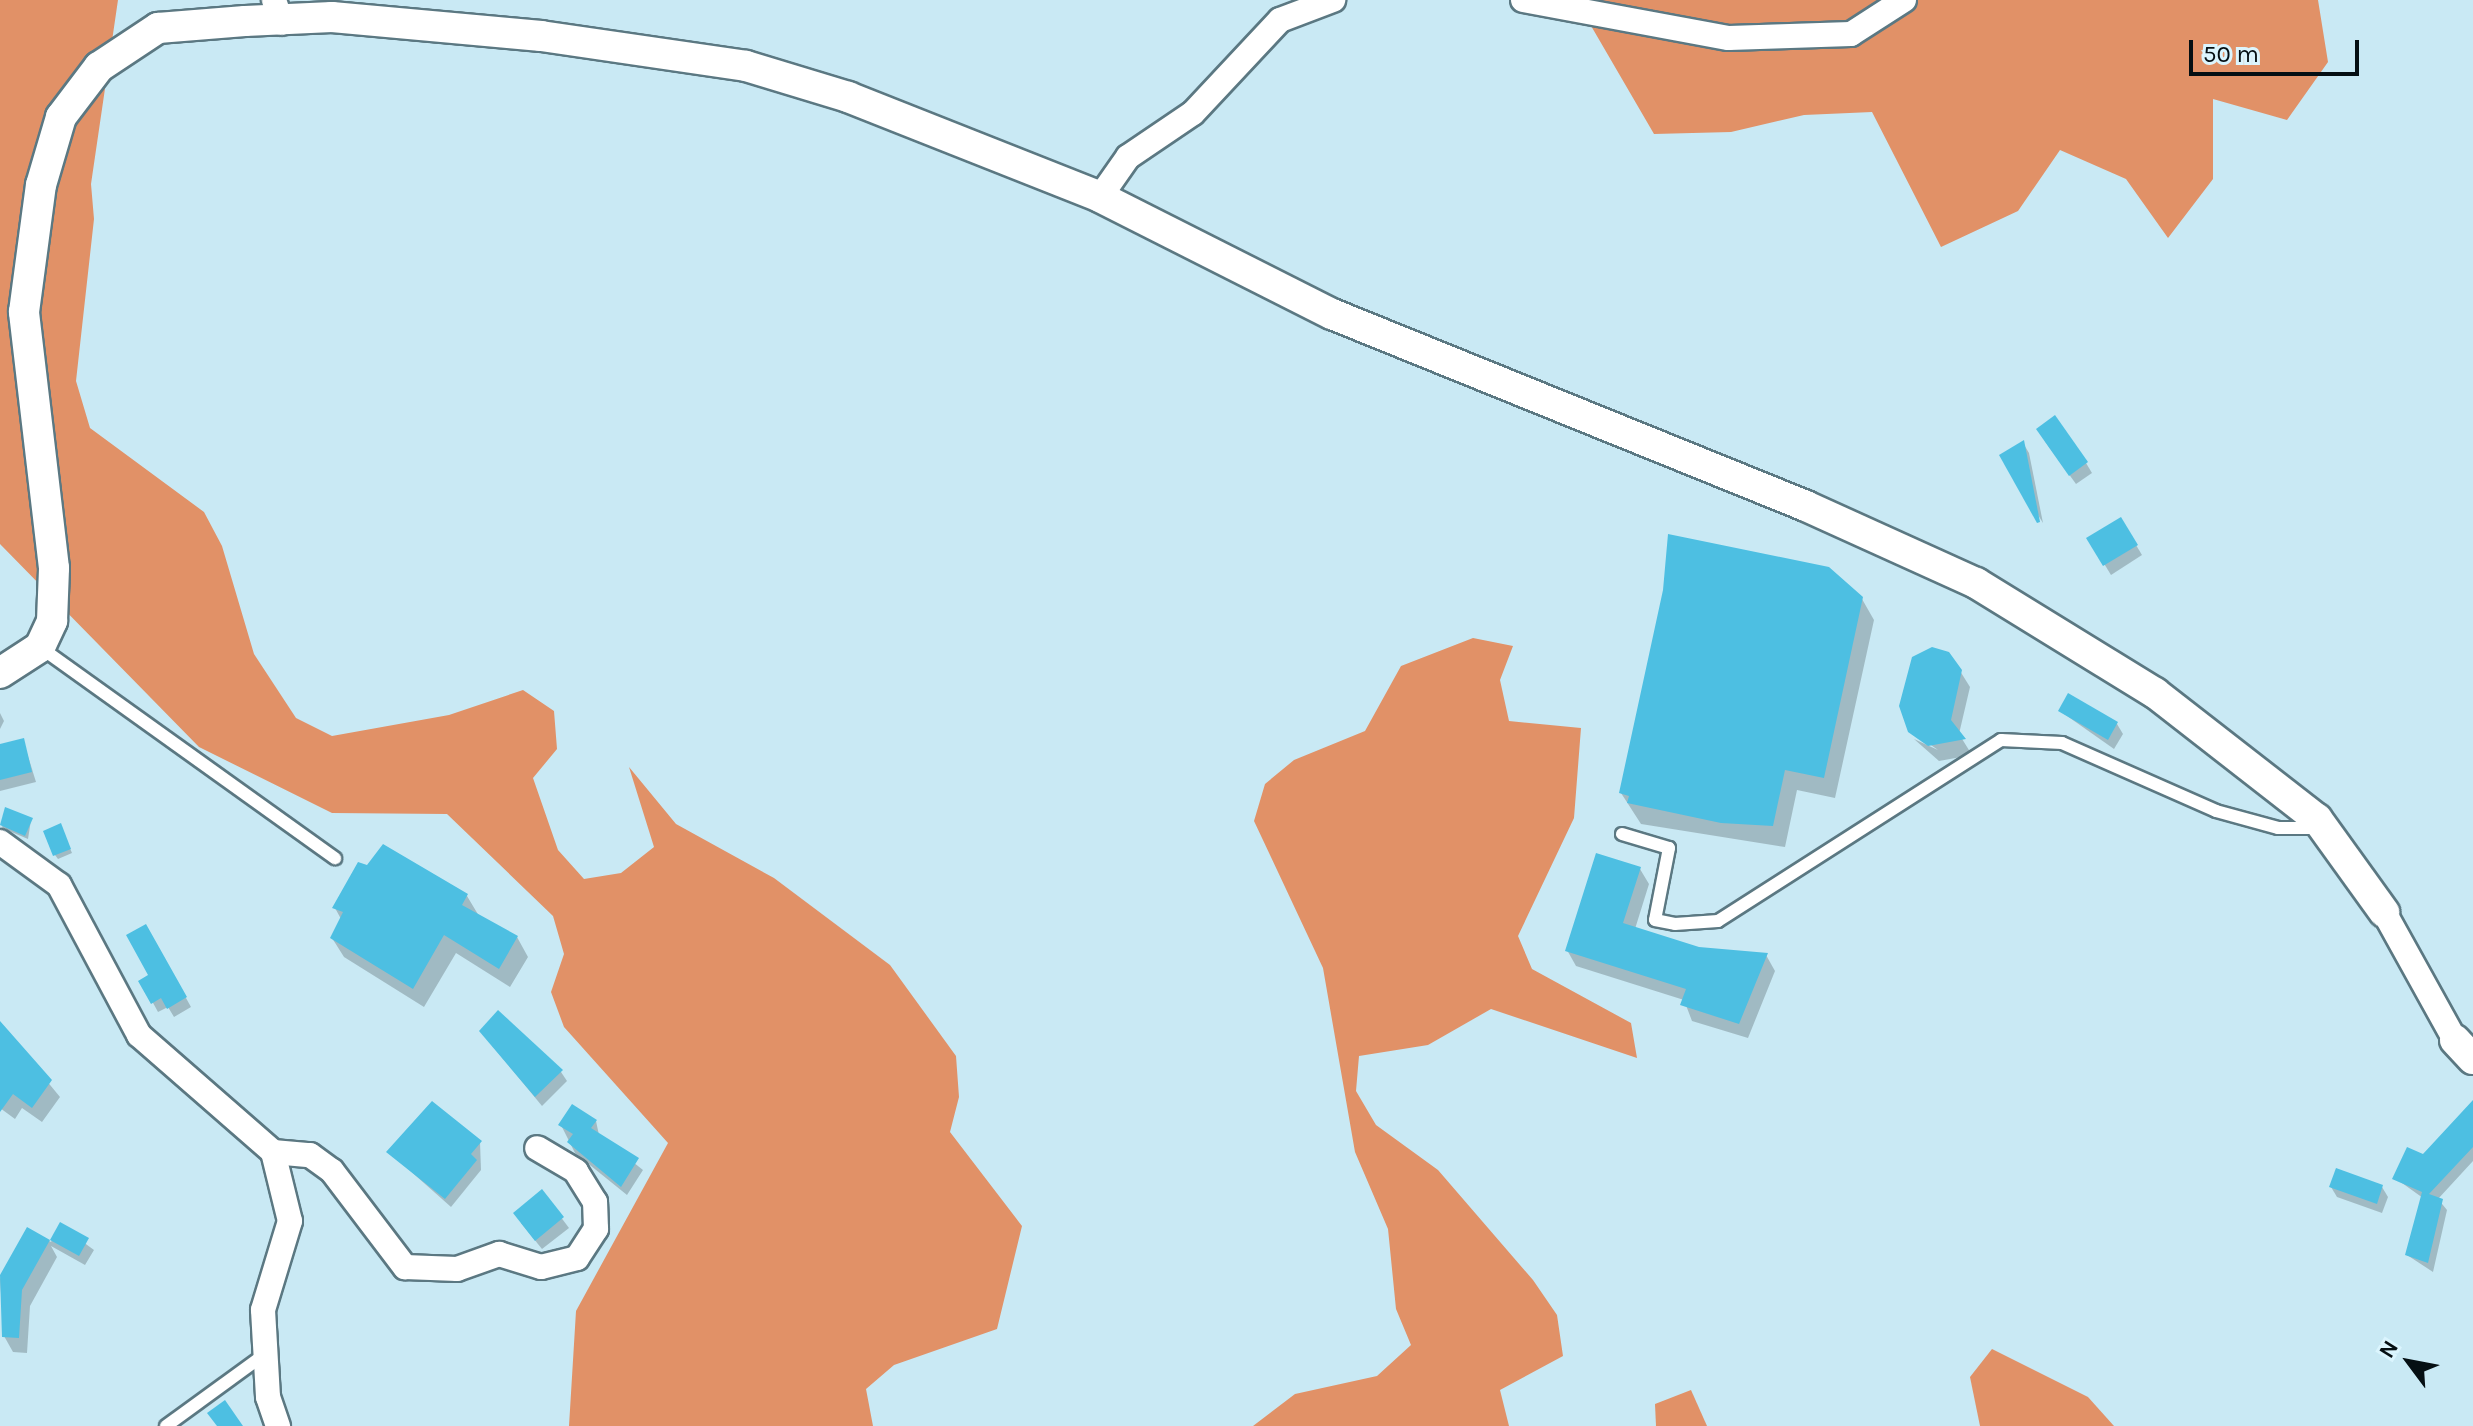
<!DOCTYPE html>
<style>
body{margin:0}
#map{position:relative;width:2473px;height:1426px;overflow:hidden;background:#c9e9f4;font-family:Karla,sans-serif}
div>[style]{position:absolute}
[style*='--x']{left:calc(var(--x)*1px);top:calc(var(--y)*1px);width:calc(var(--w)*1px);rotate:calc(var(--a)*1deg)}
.forest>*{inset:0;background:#e19167}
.shadow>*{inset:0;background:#0003}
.building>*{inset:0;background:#4dbfe2}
.roads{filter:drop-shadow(2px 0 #5b7882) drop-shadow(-2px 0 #5b7882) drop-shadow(0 2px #5b7882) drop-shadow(0 -2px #5b7882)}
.service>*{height:12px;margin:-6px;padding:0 6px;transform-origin:6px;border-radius:6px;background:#fff}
.minor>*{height:24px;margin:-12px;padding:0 12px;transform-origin:12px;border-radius:12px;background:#fff}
.tertiary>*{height:30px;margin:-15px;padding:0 15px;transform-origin:15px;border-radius:15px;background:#fff}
span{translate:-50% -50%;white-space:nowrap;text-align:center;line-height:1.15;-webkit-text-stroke:7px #dbf5fe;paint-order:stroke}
.north{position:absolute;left:2369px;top:1322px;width:80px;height:80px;-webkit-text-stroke:6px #dbf5fe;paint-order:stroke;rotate:302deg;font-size:22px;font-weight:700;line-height:32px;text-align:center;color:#050f13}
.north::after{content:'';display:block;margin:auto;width:28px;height:36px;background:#050f13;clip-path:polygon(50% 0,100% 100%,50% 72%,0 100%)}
.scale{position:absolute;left:2189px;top:40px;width:170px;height:36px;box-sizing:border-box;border:4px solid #050f13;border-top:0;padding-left:10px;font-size:24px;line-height:28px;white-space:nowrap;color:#050f13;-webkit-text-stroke:6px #dbf5fe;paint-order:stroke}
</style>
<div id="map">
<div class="forest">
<i style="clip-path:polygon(0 0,118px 0,91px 184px,94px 219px,76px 381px,90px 428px,204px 512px,222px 546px,254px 654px,296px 718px,332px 736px,449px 715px,523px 690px,554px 711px,557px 749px,533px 778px,558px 850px,584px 879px,621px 873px,654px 847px,629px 767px,676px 824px,774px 878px,890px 965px,956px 1056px,959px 1097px,950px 1132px,1022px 1226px,997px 1329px,894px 1365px,866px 1389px,873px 1426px,569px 1426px,576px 1311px,668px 1143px,564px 1027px,551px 992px,564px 954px,553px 916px,447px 814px,332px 813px,199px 747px,0 544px)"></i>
<i style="clip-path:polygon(1576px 0,2318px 0,2328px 62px,2287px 120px,2213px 99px,2213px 179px,2168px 238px,2126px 179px,2060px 150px,2018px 211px,1941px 247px,1872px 112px,1804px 115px,1731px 132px,1654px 134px)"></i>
<i style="clip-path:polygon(1473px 638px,1513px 646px,1500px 680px,1509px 721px,1581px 728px,1574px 818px,1518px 936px,1532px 969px,1631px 1023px,1637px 1058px,1491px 1009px,1428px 1045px,1359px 1056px,1356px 1091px,1376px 1125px,1438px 1170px,1533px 1280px,1557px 1315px,1563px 1356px,1500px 1390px,1509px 1426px,1253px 1426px,1295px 1394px,1377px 1376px,1411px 1345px,1396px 1309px,1388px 1229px,1355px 1152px,1323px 968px,1254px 821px,1265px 784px,1294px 760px,1365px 731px,1401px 666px)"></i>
<i style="clip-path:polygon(1992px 1349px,2088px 1397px,2114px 1426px,1980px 1426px,1970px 1377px)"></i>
<i style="clip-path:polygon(1691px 1390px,1707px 1426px,1656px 1426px,1655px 1404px)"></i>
</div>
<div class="shadow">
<i style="clip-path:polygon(2044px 440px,2086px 463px,2092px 473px,2076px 484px)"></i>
<i style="clip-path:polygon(2023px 443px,2029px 453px,2043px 523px,2007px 465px)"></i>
<i style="clip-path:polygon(2121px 520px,2142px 555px,2111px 575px,2089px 539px)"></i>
<i style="clip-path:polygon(1862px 599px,1874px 620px,1835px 798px,1797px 790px,1785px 847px,1641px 824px,1621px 793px)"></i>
<i style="clip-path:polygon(1960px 671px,1970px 687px,1959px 734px,1972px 755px,1939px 761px,1914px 739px,1938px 750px,1911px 731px)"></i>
<i style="clip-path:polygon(2060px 711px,2117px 724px,2123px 734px,2114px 749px)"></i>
<i style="clip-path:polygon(0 713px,4px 721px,0 729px)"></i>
<i style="clip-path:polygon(23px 740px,36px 782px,0 791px,0 746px)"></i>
<i style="clip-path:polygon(6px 809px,31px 820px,28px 839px,2px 828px)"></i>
<i style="clip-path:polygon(62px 830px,72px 853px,58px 859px,55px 855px)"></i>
<i style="clip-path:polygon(368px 868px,467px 896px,479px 916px,517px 937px,528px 957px,510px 987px,456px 953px,424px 1007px,344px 957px,332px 938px,341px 919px,335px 908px)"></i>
<i style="clip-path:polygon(1640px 869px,1649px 884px,1635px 929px,1698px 949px,1766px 955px,1775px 971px,1748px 1038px,1692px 1021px,1684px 1000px,1576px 966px,1567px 950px)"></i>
<i style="clip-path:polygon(146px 926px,191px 1007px,174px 1017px,168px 1007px,158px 1012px,141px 981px,151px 976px)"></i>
<i style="clip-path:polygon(0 1024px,60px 1097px,42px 1122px,22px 1108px,15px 1119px,0 1108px)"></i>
<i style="clip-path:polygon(481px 1032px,561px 1072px,567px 1081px,542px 1106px)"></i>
<i style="clip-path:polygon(2473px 1112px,2473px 1161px,2438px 1199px,2447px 1210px,2433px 1272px,2407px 1255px,2423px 1198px,2395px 1178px)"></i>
<i style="clip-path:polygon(596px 1121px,599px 1135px,643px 1170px,627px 1195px,575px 1153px,561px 1125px)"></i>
<i style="clip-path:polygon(480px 1142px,481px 1170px,451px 1207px,389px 1152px)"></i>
<i style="clip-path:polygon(2331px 1187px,2382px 1187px,2388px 1197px,2382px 1213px,2337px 1197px)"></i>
<i style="clip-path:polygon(542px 1192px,569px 1228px,542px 1249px,521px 1223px)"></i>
<i style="clip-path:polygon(60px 1225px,94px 1250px,85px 1265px,51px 1246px,57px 1257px,30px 1306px,27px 1353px,13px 1352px,4px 1336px,0 1279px,28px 1230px,51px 1242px)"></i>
</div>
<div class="building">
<i style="clip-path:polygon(2055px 415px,2088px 462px,2069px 476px,2036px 429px)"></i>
<i style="clip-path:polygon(2024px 440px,2040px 522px,2037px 523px,1999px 455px)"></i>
<i style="clip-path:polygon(2121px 517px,2138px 545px,2103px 566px,2086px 538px)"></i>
<i style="clip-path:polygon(1668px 534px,1829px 567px,1863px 597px,1824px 778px,1785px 770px,1773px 826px,1721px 823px,1627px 803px,1629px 796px,1619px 793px,1663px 590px)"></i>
<i style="clip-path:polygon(1932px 647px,1949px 652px,1962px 670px,1951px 720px,1966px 739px,1928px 746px,1908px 732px,1899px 706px,1912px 657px)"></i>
<i style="clip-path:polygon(2068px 693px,2118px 722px,2108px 740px,2058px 711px)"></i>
<i style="clip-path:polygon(24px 738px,32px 772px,0 780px,0 744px)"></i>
<i style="clip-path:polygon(5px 807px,33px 818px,25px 836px,0 825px)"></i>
<i style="clip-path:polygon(61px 823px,71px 849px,53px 856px,43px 831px)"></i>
<i style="clip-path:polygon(383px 844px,468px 894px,462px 905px,518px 936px,499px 969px,444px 935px,413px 989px,330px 938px,343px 912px,332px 908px,358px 862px,367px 865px)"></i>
<i style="clip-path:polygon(1596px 853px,1641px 867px,1623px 923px,1699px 947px,1768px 953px,1739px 1024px,1680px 1005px,1686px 989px,1565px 951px)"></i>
<i style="clip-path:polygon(146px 924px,187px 997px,167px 1009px,161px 998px,151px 1004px,138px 981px,148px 975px,126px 935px)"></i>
<i style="clip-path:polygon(498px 1010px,563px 1070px,535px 1097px,479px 1031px)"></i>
<i style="clip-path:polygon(0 1021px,52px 1080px,32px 1108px,13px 1094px,0 1112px)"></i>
<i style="clip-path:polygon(2473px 1100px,2473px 1147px,2429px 1194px,2443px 1199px,2428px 1263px,2405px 1255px,2422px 1192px,2392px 1179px,2407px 1147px,2423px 1154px)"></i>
<i style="clip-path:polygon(432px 1101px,482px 1141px,471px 1154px,477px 1160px,445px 1199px,386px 1152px)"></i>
<i style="clip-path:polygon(572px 1104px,597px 1120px,591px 1128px,639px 1158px,621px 1187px,567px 1142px,573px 1134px,558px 1125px)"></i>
<i style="clip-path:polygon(2336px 1168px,2383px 1185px,2377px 1204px,2329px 1187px)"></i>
<i style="clip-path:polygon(542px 1189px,564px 1217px,535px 1241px,513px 1213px)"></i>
<i style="clip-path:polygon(60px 1222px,89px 1238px,79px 1256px,50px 1240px)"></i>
<i style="clip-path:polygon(27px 1227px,50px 1240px,22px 1290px,19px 1338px,2px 1337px,0 1275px)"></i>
<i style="clip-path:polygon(225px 1400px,243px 1426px,217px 1426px,207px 1413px)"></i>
</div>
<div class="roads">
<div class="service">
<i style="--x:40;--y:647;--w:363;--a:35.6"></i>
<i style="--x:1622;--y:834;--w:49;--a:16.6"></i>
<i style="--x:1669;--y:848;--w:73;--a:101"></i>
<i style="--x:1655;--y:920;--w:20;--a:11"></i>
<i style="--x:1675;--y:924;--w:43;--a:-4"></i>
<i style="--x:1718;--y:921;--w:336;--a:-32.6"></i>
<i style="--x:2001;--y:740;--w:61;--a:2.8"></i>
<i style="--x:2062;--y:743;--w:168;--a:23.8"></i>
<i style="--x:2216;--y:811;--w:64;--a:15.3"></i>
<i style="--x:2278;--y:828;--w:41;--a:0"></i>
<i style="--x:166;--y:1426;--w:122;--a:-36"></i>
</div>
<div class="minor">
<i style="--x:274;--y:0;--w:24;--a:71"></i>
<i style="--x:1523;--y:0;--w:209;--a:10.5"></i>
<i style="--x:1729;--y:38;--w:122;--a:-1.9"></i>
<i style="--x:1851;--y:34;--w:63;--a:-32.7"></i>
<i style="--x:1100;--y:197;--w:49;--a:-55"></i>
<i style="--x:1128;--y:157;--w:78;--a:-34.1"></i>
<i style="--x:1193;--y:113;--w:127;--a:-46.9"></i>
<i style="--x:1280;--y:20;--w:57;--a:-20.7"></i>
<i style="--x:0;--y:842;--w:73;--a:36.1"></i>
<i style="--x:59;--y:885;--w:170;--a:61.9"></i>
<i style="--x:139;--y:1035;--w:178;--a:41.1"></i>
<i style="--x:273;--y:1152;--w:37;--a:5"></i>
<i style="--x:310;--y:1155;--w:27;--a:36"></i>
<i style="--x:332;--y:1171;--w:121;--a:52.8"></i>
<i style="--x:405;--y:1267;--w:52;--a:2.2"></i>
<i style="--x:457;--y:1269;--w:45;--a:-19.7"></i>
<i style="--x:499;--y:1254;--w:44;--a:17.2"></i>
<i style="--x:541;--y:1267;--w:37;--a:-14"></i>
<i style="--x:577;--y:1258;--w:35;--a:-57"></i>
<i style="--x:596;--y:1229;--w:27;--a:-92"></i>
<i style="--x:595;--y:1202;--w:36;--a:-122"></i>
<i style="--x:576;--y:1171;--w:45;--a:-149.5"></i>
<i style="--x:2384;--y:912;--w:146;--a:61"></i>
<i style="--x:273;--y:1152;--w:71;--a:76.2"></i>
<i style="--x:290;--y:1221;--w:93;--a:106.9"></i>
<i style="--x:263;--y:1310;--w:87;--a:86.7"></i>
<i style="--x:268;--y:1397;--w:31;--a:71"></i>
</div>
<div class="tertiary">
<i style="--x:0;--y:673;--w:48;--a:-33"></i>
<i style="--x:40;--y:647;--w:29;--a:-65"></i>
<i style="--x:52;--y:621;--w:53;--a:-87.8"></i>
<i style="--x:54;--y:568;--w:258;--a:-96.7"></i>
<i style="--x:24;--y:312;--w:128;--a:-82.4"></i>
<i style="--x:41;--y:185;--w:71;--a:-73.6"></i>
<i style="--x:61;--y:117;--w:63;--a:-52.8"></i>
<i style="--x:99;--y:67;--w:71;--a:-33.5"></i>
<i style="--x:158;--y:28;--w:87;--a:-4.6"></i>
<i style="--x:245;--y:21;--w:87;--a:-2.6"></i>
<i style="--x:332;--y:17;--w:210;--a:5.2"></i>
<i style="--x:541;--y:36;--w:207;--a:8.3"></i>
<i style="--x:746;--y:66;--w:107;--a:16.9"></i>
<i style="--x:848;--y:97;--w:271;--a:21.6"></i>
<i style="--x:1100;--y:197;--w:260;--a:26.8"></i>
<i style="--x:1332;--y:314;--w:511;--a:22.05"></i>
<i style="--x:1806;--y:506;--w:187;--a:24.4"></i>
<i style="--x:1976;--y:583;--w:210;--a:31.6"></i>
<i style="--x:2155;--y:693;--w:205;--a:37.9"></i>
<i style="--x:2317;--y:819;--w:115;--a:54.2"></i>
<i style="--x:2455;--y:1040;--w:26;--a:47"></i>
</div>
</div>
<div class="north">N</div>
<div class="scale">50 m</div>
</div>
